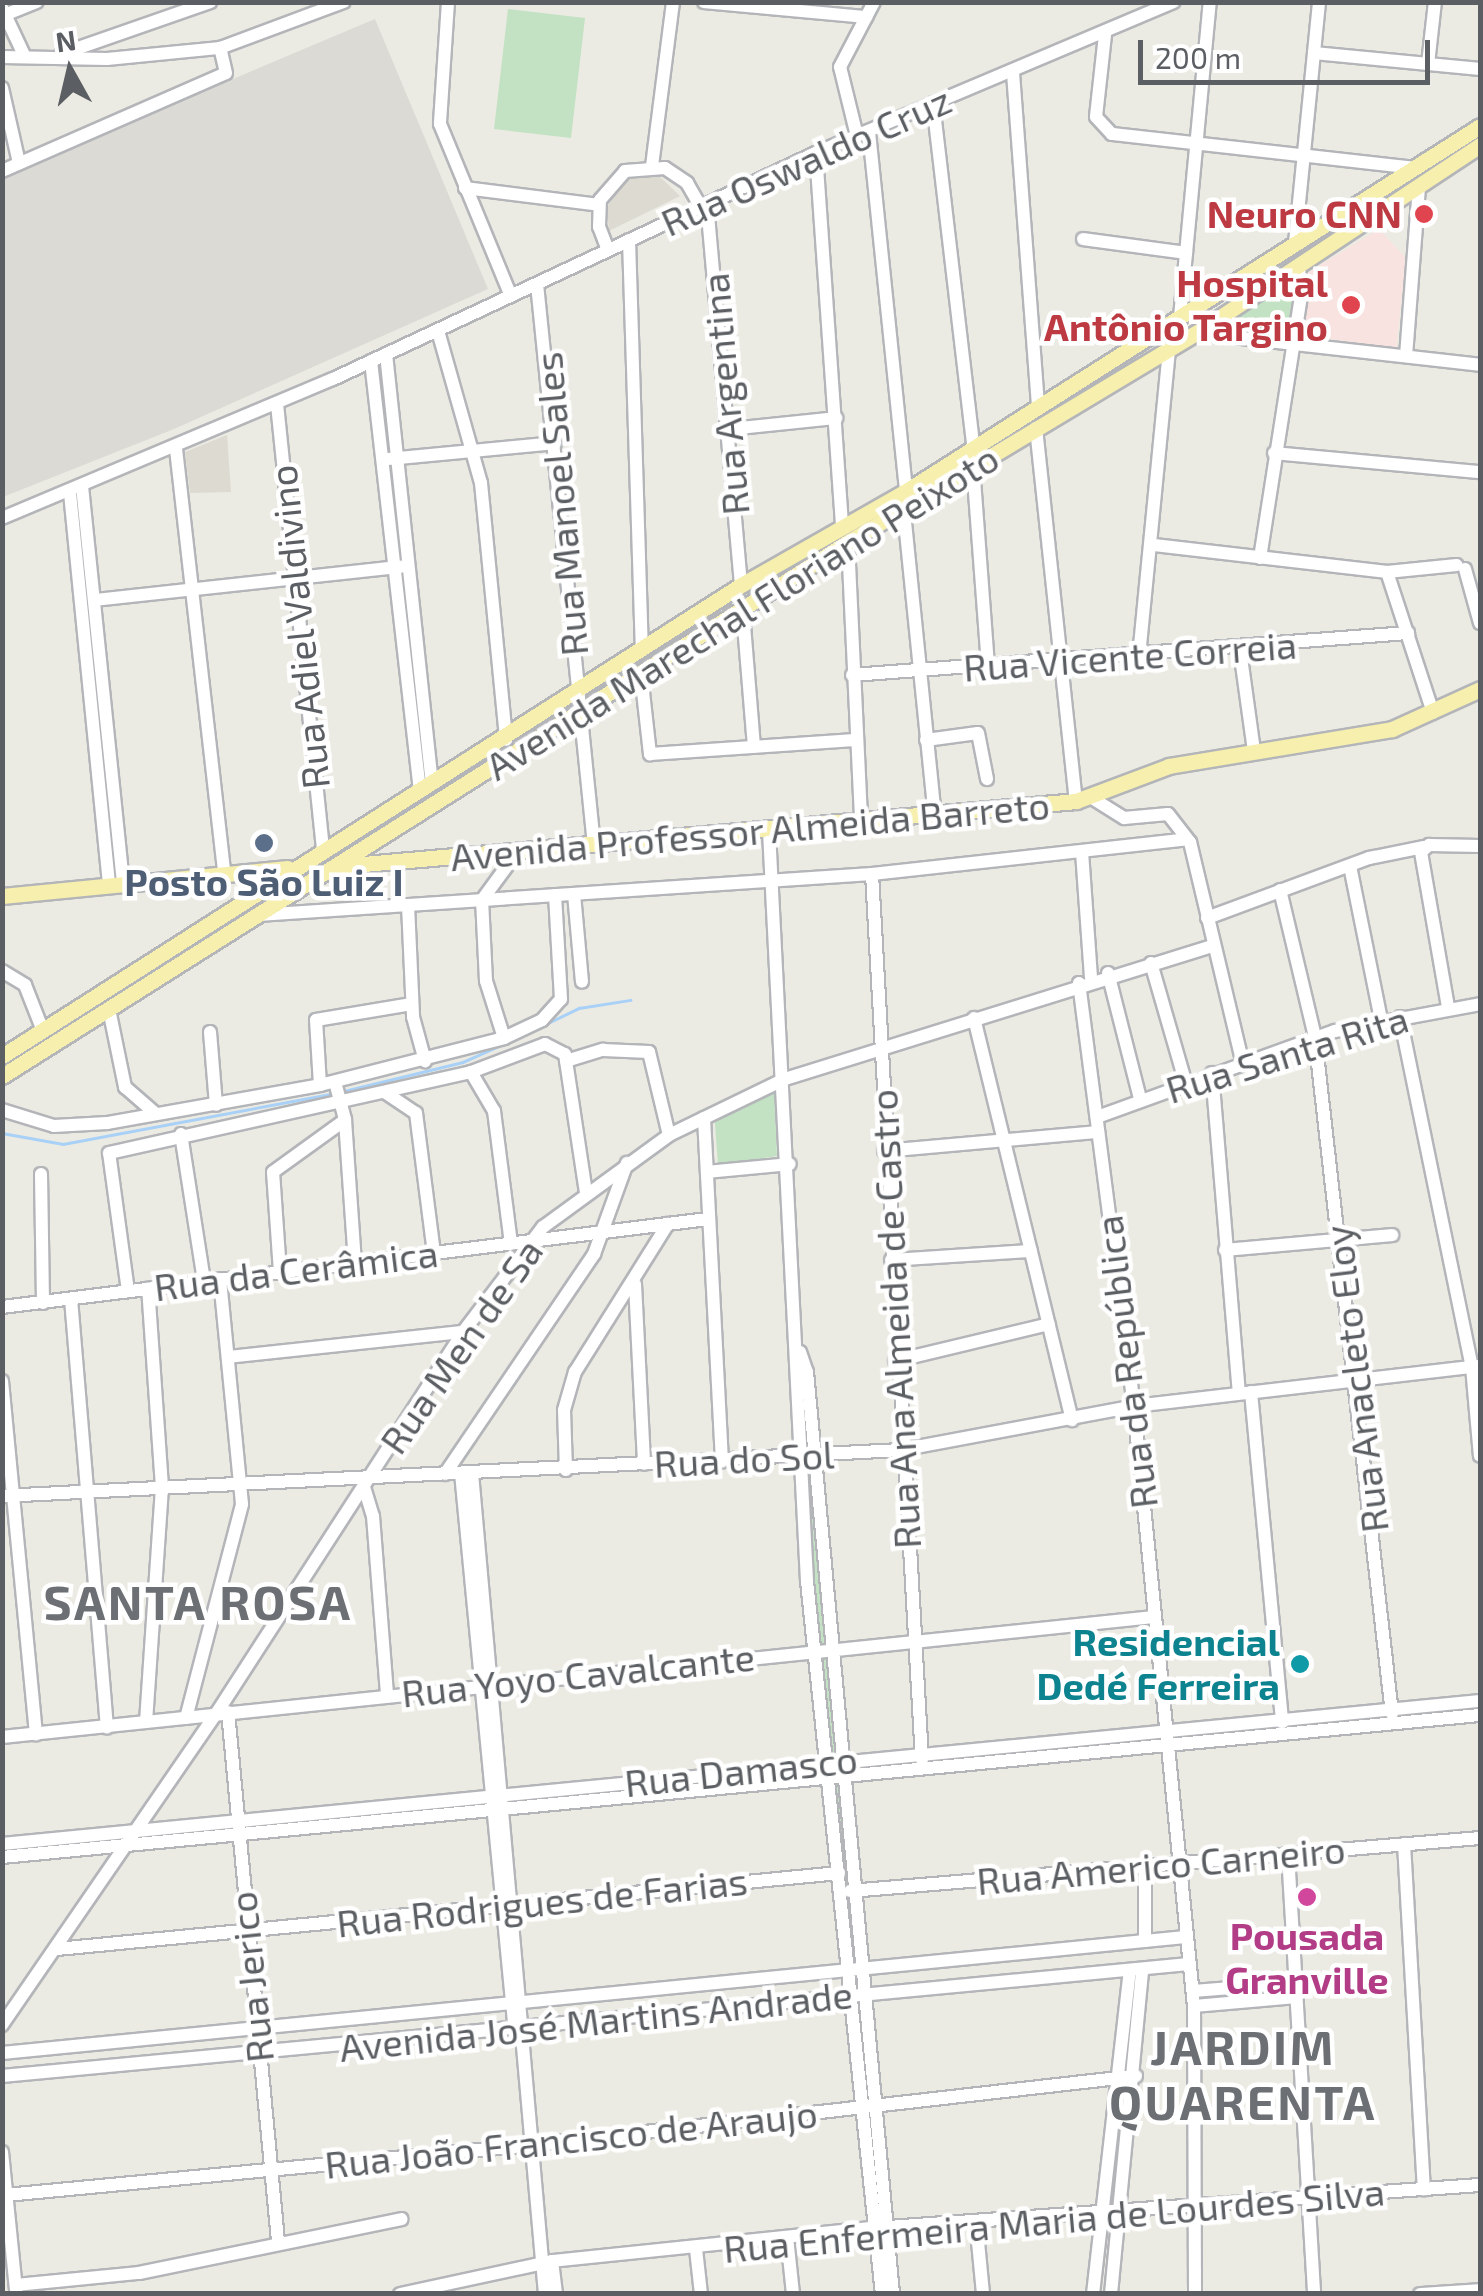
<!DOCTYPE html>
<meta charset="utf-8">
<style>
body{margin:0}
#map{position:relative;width:1483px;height:2296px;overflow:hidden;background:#ecebe3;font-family:"Exo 2",sans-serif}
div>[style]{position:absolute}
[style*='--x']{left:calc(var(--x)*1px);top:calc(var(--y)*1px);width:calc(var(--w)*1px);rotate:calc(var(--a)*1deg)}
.industrial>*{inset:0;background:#dbdad5}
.education>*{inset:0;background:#dcdad1}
.medical>*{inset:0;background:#f8e3e0}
.green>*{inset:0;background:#c2e2c3}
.stream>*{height:2.5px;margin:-1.25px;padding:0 1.25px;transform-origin:1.25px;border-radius:1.25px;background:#a9d1f7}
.roads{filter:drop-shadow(2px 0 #b3b5b9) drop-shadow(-2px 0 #b3b5b9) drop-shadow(0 2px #b3b5b9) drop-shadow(0 -2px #b3b5b9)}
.minor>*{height:12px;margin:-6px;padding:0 6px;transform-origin:6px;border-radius:6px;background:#fff}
.major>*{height:15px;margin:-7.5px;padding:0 7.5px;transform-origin:7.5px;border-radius:7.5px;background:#f7efad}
.dots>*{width:28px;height:28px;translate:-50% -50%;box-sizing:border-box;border:5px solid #fff;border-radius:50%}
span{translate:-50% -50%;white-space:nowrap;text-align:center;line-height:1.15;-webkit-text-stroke:9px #fff;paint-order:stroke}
.street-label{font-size:38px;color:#5b5e62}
.health-label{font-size:38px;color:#be3a42;font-weight:700}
.right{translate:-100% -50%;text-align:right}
.service-label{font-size:38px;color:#4e5e75;font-weight:700}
.culture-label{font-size:38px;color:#0d838f;font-weight:700}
.hotel-label{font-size:38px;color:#b23c85;font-weight:700}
.district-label{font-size:48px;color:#6c7074;font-weight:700;letter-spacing:2.5px}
.frame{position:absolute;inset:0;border:5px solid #5b5e62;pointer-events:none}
.north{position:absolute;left:20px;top:20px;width:100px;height:100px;-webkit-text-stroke:8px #fff;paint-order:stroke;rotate:352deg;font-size:28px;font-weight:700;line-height:40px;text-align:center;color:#5b5e62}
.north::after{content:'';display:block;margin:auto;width:35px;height:45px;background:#5b5e62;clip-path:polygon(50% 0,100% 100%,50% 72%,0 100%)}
.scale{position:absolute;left:1138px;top:40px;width:292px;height:45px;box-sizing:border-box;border:5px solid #5b5e62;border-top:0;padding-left:12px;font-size:30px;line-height:35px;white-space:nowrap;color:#5b5e62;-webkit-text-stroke:8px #fff;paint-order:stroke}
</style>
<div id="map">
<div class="industrial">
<i style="clip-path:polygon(375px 19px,488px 289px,174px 429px,3px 497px,3px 176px)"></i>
</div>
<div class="education">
<i style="clip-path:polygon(635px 171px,654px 171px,680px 196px,609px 231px,607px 208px,619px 182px)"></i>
<i style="clip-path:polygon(227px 435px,231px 492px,190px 493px,185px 452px)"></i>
</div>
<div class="medical">
<i style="clip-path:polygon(1379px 229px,1406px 258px,1396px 349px,1300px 334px,1304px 275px)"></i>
</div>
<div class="green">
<i style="clip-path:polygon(508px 9px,585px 18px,571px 138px,494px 129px)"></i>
<i style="clip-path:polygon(1298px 278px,1294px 335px,1218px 328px)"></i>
<i style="clip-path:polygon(774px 1083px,777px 1156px,718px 1165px,714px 1111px)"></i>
<i style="clip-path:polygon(800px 1358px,875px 2143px,884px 2293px,818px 1655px)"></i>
</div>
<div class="stream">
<i style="--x:546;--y:1024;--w:37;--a:-26"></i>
<i style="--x:579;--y:1008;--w:52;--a:-8.9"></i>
<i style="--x:344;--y:1091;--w:122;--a:-13.7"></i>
<i style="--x:463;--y:1062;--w:83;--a:-24.1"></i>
<i style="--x:2;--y:1133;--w:62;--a:10.2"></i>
<i style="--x:63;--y:1144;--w:273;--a:-10.6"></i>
</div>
<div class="roads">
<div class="minor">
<i style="--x:448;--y:2;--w:122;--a:93.8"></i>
<i style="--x:440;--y:124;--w:186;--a:67.6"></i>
<i style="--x:704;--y:2;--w:163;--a:5.3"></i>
<i style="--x:2;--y:8;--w:52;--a:64.9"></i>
<i style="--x:7;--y:14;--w:32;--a:-22"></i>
<i style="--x:1105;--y:35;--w:82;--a:96.3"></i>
<i style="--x:1096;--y:117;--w:23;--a:47"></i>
<i style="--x:1112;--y:134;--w:306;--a:6.4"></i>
<i style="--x:1314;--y:53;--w:167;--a:5.5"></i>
<i style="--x:61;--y:54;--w:158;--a:-19.2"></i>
<i style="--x:2;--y:57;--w:105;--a:1.1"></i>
<i style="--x:107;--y:59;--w:114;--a:-5.6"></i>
<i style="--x:220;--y:48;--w:132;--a:-20.4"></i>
<i style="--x:1428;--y:64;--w:62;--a:-83.6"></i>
<i style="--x:1013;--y:73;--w:332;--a:85.7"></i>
<i style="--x:2;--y:88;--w:77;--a:77.2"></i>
<i style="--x:933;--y:103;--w:345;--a:83.3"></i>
<i style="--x:869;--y:132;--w:361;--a:84.1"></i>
<i style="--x:857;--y:136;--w:71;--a:-103.8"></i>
<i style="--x:840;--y:67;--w:73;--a:-62.4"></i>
<i style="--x:816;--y:153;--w:376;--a:86"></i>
<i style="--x:652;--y:166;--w:165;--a:-82.7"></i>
<i style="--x:2;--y:171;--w:244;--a:-23.6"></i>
<i style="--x:226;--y:73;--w:26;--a:-103"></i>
<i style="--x:465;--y:188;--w:135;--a:7.2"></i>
<i style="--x:707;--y:204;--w:383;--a:84.9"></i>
<i style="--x:1083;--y:239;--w:104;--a:7.7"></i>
<i style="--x:629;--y:240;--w:407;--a:88.2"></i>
<i style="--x:1295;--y:243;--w:242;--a:-84.3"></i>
<i style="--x:608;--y:250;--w:25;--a:-111"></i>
<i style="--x:599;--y:227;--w:27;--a:-88"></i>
<i style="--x:600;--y:200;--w:38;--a:-49"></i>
<i style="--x:625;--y:171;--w:40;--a:-4.3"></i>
<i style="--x:665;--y:168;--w:27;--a:34"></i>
<i style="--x:687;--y:183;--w:28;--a:60"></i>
<i style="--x:537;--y:284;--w:564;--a:84.2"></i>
<i style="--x:1180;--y:317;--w:316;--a:-84.6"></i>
<i style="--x:438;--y:331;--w:158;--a:74.2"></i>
<i style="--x:481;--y:483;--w:258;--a:84.4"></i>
<i style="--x:1196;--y:333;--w:286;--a:6.4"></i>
<i style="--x:386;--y:354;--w:432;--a:83.9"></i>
<i style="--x:1406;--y:356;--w:170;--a:-85.6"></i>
<i style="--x:371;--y:361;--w:434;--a:83.5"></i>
<i style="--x:277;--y:404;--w:448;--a:84.1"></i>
<i style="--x:1036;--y:428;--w:375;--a:83.9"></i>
<i style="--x:730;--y:429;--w:107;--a:-5.9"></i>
<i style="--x:176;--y:449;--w:430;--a:83.5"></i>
<i style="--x:1274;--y:453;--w:207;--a:5.3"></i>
<i style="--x:389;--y:459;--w:167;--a:-5.5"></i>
<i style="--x:973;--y:466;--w:200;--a:85.7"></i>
<i style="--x:82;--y:486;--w:401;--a:84.1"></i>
<i style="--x:70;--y:493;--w:394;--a:84.3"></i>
<i style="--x:904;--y:512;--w:306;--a:84.2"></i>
<i style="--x:2;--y:518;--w:359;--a:-22.8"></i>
<i style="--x:333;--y:379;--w:533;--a:-25.08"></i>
<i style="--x:816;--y:153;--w:388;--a:-22.9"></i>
<i style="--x:848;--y:542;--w:280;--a:87.3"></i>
<i style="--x:1154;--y:545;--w:235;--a:6.6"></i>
<i style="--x:1387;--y:572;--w:70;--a:-5.7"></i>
<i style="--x:1260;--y:558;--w:265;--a:-81.1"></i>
<i style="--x:1301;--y:296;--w:29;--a:-94"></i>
<i style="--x:1465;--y:569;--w:56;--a:74.5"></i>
<i style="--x:1387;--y:572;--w:148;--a:71.9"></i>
<i style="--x:95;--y:600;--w:308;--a:-6.2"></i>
<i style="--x:743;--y:613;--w:134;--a:85.3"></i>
<i style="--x:1240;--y:650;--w:102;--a:82.1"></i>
<i style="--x:1139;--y:656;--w:308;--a:-84.4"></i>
<i style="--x:641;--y:674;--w:81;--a:83.6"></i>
<i style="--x:650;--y:754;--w:205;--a:-3.9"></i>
<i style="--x:852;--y:675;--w:558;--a:-4.32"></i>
<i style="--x:926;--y:740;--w:52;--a:-7.7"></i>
<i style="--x:978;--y:733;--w:47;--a:78.9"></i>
<i style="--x:1092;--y:798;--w:38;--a:32"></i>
<i style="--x:1124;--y:818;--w:44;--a:-5.2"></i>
<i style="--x:1168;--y:814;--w:36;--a:52"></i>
<i style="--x:1190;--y:842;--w:225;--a:76.6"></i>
<i style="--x:769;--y:831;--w:751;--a:87.1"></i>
<i style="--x:807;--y:1581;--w:717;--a:84"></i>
<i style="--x:1082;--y:852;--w:126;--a:85.9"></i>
<i style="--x:1350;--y:866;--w:157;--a:78.6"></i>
<i style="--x:872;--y:874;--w:887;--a:86.77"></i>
<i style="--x:1280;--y:890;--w:151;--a:76.6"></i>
<i style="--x:1315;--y:1037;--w:681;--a:83.51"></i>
<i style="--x:574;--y:894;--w:88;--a:84.8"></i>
<i style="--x:408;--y:905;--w:112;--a:87.4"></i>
<i style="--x:413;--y:1017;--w:46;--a:74.7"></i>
<i style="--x:258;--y:915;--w:615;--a:-3.82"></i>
<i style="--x:872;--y:874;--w:317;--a:-6.3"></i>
<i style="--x:1207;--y:918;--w:173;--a:-20.3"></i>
<i style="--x:1369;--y:858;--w:55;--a:-11.5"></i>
<i style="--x:1151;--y:963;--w:123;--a:73.9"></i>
<i style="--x:2;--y:971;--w:27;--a:31"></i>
<i style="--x:25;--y:985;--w:49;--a:68.6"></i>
<i style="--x:1108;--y:973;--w:130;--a:75.7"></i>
<i style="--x:1079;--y:983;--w:427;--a:82.6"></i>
<i style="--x:1134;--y:1406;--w:603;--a:84.29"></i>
<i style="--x:1194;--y:2006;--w:288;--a:89.8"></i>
<i style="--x:1448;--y:1007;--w:157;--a:-99.9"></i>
<i style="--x:1421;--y:852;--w:11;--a:-41"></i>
<i style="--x:1429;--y:845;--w:51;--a:1.1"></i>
<i style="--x:109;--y:1009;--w:80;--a:78.4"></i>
<i style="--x:125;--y:1087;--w:40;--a:41"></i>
<i style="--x:1400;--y:1017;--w:357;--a:78.4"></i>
<i style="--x:1472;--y:1367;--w:89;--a:84.9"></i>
<i style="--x:974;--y:1018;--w:414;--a:76.3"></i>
<i style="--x:210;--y:1032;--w:73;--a:85.3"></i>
<i style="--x:504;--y:1038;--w:60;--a:-107.5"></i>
<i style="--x:486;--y:981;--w:81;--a:-92.8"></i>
<i style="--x:482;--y:900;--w:61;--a:-53.7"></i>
<i style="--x:566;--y:1061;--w:39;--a:-17"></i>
<i style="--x:603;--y:1050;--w:46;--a:2.5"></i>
<i style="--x:649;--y:1052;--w:85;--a:76.5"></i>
<i style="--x:471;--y:1072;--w:45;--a:59.5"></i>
<i style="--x:494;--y:1111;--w:134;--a:82.7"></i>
<i style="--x:1212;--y:1073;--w:320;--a:85.2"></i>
<i style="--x:335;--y:1082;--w:39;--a:75"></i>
<i style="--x:345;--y:1120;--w:143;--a:86"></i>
<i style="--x:320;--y:1085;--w:65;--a:-93.5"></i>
<i style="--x:316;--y:1020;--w:97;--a:-9.5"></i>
<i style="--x:386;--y:1093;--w:36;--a:34"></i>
<i style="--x:416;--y:1113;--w:141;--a:82.7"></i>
<i style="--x:2;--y:1110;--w:54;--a:17.1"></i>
<i style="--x:54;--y:1126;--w:53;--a:-3.2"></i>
<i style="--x:107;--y:1123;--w:216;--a:-10.1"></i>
<i style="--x:320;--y:1085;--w:190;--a:-14.3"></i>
<i style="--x:504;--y:1038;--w:42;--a:-25.3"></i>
<i style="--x:542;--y:1020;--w:28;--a:-48"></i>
<i style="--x:561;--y:999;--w:104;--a:-93.3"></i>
<i style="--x:1097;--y:1117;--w:253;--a:-19.9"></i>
<i style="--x:1335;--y:1031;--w:147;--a:-10.5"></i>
<i style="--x:704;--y:1118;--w:344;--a:87"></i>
<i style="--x:181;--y:1134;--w:149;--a:81.1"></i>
<i style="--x:884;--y:1151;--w:215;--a:-5.1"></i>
<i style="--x:707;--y:1172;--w:83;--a:-5.5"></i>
<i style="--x:41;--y:1174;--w:129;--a:89.1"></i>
<i style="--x:1225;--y:1250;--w:168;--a:-5.1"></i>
<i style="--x:891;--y:1260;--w:140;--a:-3.7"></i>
<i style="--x:280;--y:1272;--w:100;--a:-94"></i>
<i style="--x:273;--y:1172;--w:89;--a:-35.8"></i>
<i style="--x:635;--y:1284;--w:180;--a:87.1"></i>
<i style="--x:128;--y:1291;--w:139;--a:-97.8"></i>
<i style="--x:109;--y:1153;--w:371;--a:-12.6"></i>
<i style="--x:471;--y:1072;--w:79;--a:-20.7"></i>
<i style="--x:545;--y:1044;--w:22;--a:27"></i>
<i style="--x:565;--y:1054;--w:141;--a:81.4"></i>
<i style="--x:71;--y:1299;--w:430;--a:85.2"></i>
<i style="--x:2;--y:1307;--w:711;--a:-7.11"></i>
<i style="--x:800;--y:1352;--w:21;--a:71"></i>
<i style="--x:807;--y:1372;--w:926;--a:84.67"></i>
<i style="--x:228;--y:1357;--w:236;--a:-6.1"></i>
<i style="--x:895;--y:1361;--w:158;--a:-13.5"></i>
<i style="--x:2;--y:1381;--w:355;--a:84.5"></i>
<i style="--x:1251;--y:1392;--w:332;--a:84.6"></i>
<i style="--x:566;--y:1470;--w:60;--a:-91.9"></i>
<i style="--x:564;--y:1410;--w:40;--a:-74"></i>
<i style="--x:575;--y:1372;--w:175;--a:-57.9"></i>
<i style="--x:461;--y:1473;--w:563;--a:84.49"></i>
<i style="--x:472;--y:1473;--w:824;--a:84.92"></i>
<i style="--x:445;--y:1474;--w:266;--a:-55.9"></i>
<i style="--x:594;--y:1254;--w:97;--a:-70.1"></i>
<i style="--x:364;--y:1487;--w:30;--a:73"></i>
<i style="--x:373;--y:1516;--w:178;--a:85.5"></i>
<i style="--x:2;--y:1496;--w:899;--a:-2.93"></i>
<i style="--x:900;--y:1450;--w:238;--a:-10.6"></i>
<i style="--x:1134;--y:1406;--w:348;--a:-6.6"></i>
<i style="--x:228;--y:1712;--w:531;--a:84.6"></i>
<i style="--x:186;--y:1718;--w:221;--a:-75.3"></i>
<i style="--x:242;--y:1504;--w:226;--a:-95.6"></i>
<i style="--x:146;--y:1722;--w:236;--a:-86.1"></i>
<i style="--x:162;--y:1487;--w:199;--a:-94"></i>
<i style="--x:2;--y:1737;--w:1158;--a:-5.95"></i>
<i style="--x:2;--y:1844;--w:1485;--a:-5.53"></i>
<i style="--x:1404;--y:1844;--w:346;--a:86.7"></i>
<i style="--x:1288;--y:1854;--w:441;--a:86.6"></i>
<i style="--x:2;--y:1857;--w:1485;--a:-5.49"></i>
<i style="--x:1145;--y:1866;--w:75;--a:90"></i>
<i style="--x:850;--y:1891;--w:632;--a:-4.81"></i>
<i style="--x:57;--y:1949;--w:786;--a:-5.55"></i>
<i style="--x:1193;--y:1991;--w:102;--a:-4.5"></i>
<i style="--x:1194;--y:2006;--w:103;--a:-5"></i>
<i style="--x:2;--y:2025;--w:378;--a:-55.5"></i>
<i style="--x:216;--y:1714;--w:455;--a:-57.1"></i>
<i style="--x:463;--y:1332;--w:132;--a:-52.7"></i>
<i style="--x:543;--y:1227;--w:156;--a:-36.1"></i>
<i style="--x:669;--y:1135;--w:129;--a:-25.8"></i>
<i style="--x:785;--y:1079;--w:449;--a:-17.3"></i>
<i style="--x:2;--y:2053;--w:1189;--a:-5.6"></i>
<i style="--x:2;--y:2076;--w:1192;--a:-5.39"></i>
<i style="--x:2;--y:2152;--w:140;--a:84.2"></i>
<i style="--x:6;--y:2195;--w:527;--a:-5.44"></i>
<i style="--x:531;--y:2145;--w:609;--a:-6.51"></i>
<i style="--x:976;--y:2221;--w:73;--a:84.5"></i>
<i style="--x:787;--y:2237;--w:57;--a:84"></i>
<i style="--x:696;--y:2249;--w:45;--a:83.7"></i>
<i style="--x:552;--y:2261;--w:33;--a:83"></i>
<i style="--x:16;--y:2285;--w:124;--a:-5.6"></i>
<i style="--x:139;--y:2273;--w:268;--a:-11.6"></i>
<i style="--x:400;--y:2294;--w:156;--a:-12.2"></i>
<i style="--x:552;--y:2261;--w:324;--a:-5.9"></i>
<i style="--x:874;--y:2228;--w:608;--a:-4.06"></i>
<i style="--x:1093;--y:2294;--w:325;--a:-83.5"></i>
<i style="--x:1111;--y:2294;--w:324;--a:-84.5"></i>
<i style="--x:1420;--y:2294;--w:60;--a:-3.8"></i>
</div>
<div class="major">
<i style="--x:341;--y:866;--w:738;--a:-5.05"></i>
<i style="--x:1076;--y:801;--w:99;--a:-20.6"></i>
<i style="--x:1169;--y:766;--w:226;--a:-9.4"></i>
<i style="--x:1392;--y:729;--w:97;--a:-24.4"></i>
<i style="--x:2;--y:896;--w:287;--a:-5.6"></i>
<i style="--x:2;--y:1056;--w:876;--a:-32.51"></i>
<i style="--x:741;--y:585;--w:190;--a:-29.7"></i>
<i style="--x:906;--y:491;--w:680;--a:-32.45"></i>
<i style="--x:2;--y:1076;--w:1000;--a:-32.26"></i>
<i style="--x:848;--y:542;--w:406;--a:-31"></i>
<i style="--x:1196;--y:333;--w:341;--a:-33.5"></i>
</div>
</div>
<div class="dots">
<i style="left:1424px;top:214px;background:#e0444e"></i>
<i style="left:1351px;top:305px;background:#e0444e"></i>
<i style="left:264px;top:843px;background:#5c6f8a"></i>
<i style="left:1300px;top:1664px;background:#0f9aa8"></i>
<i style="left:1307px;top:1897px;background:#d1479c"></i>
</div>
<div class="street-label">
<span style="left:806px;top:161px;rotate:-24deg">Rua Oswaldo Cruz</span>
<span style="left:725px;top:394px;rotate:-95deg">Rua Argentina</span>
<span style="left:561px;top:504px;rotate:-95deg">Rua Manoel Sales</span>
<span style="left:742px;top:612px;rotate:-32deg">Avenida Marechal Floriano Peixoto</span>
<span style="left:299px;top:627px;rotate:-96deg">Rua Adiel Valdivino</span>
<span style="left:1130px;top:656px;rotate:-4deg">Rua Vicente Correia</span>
<span style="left:750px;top:831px;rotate:-5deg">Avenida Professor Almeida Barreto</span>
<span style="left:1287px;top:1054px;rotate:-17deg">Rua Santa Rita</span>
<span style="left:296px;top:1270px;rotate:-7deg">Rua da Cerâmica</span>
<span style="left:895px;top:1319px;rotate:-93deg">Rua Ana Almeida de Castro</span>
<span style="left:461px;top:1346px;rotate:-55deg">Rua Men de Sa</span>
<span style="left:1126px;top:1362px;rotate:-97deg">Rua da República</span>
<span style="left:1356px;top:1379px;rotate:-97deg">Rua Anacleto Eloy</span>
<span style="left:744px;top:1459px;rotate:-3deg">Rua do Sol</span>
<span style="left:578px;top:1675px;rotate:-6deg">Rua Yoyo Cavalcante</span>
<span style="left:741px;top:1771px;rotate:-6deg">Rua Damasco</span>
<span style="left:1161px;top:1865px;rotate:-5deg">Rua Americo Carneiro</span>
<span style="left:542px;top:1902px;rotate:-6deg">Rua Rodrigues de Farias</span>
<span style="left:251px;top:1977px;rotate:-96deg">Rua Jerico</span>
<span style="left:596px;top:2021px;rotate:-6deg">Avenida José Martins Andrade</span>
<span style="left:571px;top:2139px;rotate:-6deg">Rua João Francisco de Araujo</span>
<span style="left:1054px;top:2220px;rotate:-5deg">Rua Enfermeira Maria de Lourdes Silva</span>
</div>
<div class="health-label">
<span class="right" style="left:1402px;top:214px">Neuro CNN</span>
<span class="right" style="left:1328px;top:305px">Hospital<br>Antônio Targino</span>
</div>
<div class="service-label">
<span style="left:264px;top:882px">Posto São Luiz I</span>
</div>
<div class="culture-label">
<span class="right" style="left:1280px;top:1664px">Residencial<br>Dedé Ferreira</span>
</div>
<div class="hotel-label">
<span style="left:1307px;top:1958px">Pousada<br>Granville</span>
</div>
<div class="district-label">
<span style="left:198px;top:1602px">SANTA ROSA</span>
<span style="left:1243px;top:2074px">JARDIM<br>QUARENTA</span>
</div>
<div class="frame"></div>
<div class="north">N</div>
<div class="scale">200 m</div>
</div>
